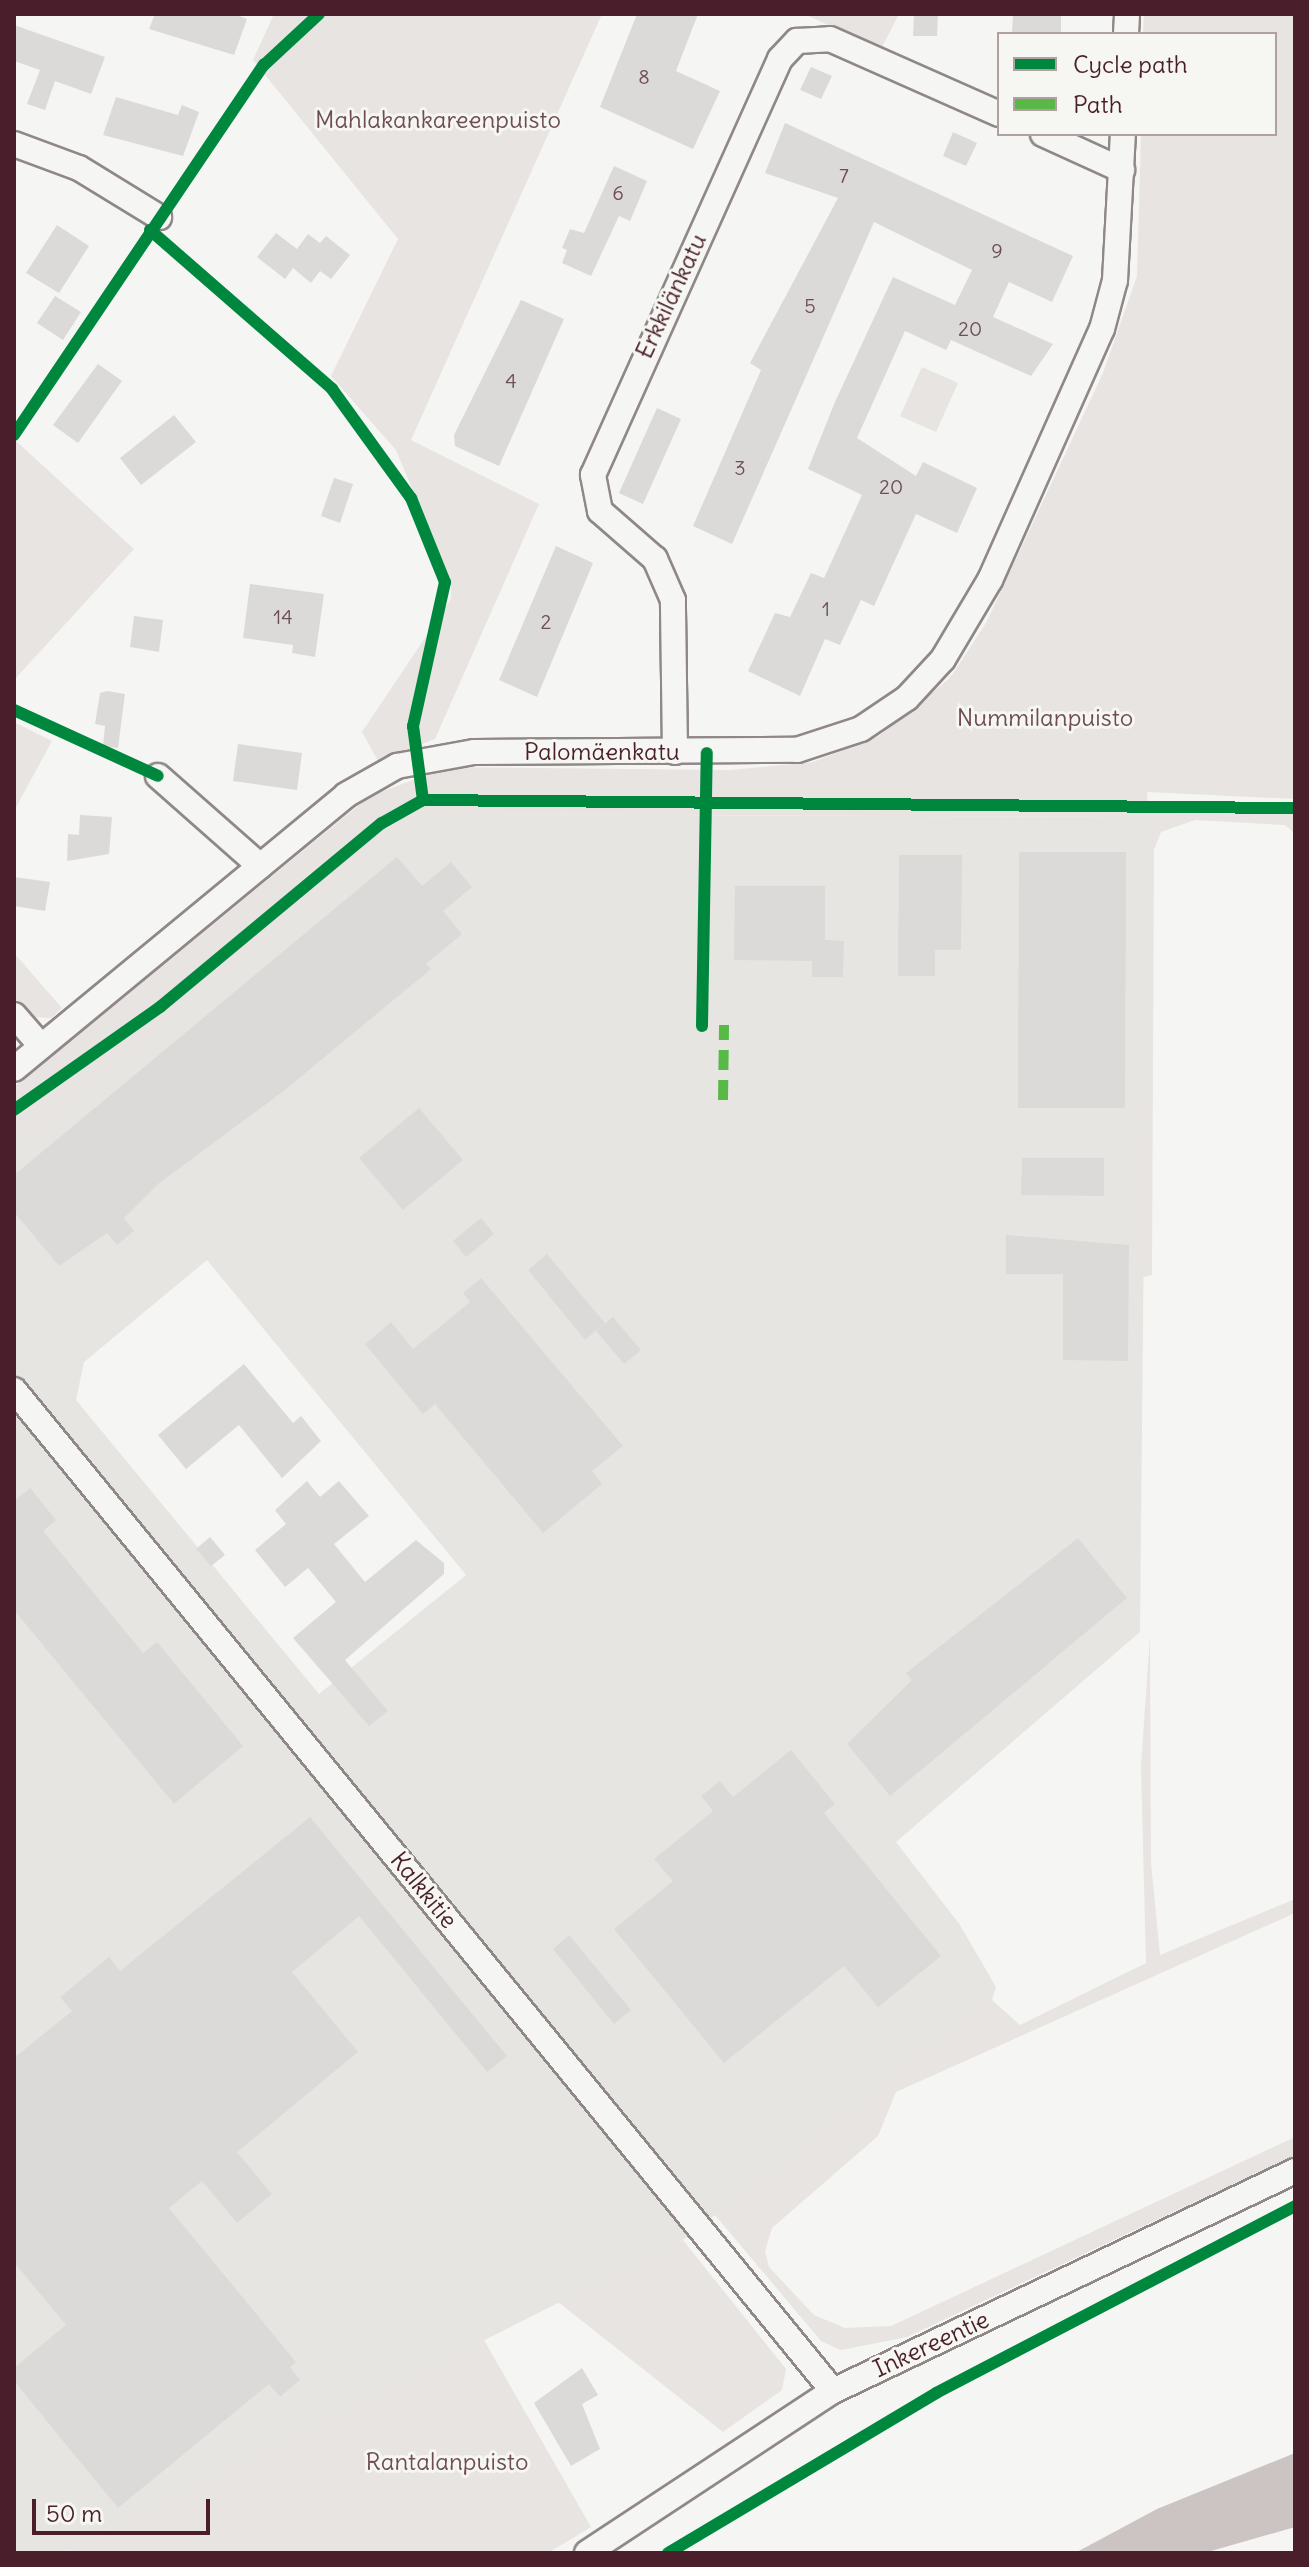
<!DOCTYPE html>
<meta charset="utf-8">
<style>
body{margin:0}
#map{position:relative;width:1309px;height:2567px;overflow:hidden;background:#f5f5f3;font-family:Delius,sans-serif}
div>[style]{position:absolute}
[style*='--x']{left:calc(var(--x)*1px);top:calc(var(--y)*1px);width:calc(var(--w)*1px);rotate:calc(var(--a)*1deg)}
.built>*{inset:0;background:#e7e5e2}
.green>*{inset:0;background:#e8e4e2}
.water>*{inset:0;background:#ccc3c3}
.building>*{inset:0;background:#dcdad9}
.roads{filter:drop-shadow(2px 0 #8f8788) drop-shadow(-2px 0 #8f8788) drop-shadow(0 2px #8f8788) drop-shadow(0 -2px #8f8788)}
.minor>*{height:24px;margin:-12px;padding:0 12px;transform-origin:12px;border-radius:12px;background:#f5f5f3}
.quiet>*{height:10px;margin-top:-5px;transform-origin:0;background:repeating-linear-gradient(90deg,#58b947 0 20px,transparent 0 30px)}
.cycleway>*{height:12px;margin:-6px;padding:0 6px;transform-origin:6px;border-radius:6px;background:#00873e}
span{translate:-50% -50%;white-space:nowrap;text-align:center;line-height:1.15;-webkit-text-stroke:6px #f6f6f2;paint-order:stroke}
.number-label{font-size:20px;color:#6e4e56}
.number-label span{-webkit-text-stroke-width:0}
.park-label{font-size:24px;color:#6f4d56}
.street-label{font-size:24px;color:#4a1f2b}
.frame{position:absolute;inset:0;border:16px solid #4a1f2b;pointer-events:none}
.legend{position:absolute;left:997px;top:32px;width:280px;height:104px;box-sizing:border-box;background:#f6f6f2;border:2px solid #b1a0a2;margin:0;padding:10px 14px;list-style:none;font-size:24px;color:#4a1f2b}
.legend li{display:flex;align-items:center;gap:16px;height:40px}
.legend b{width:40px;border:2px solid #b1a0a2}
.scale{position:absolute;left:32px;top:2499px;width:178px;height:36px;box-sizing:border-box;border:4px solid #4a1f2b;border-top:0;padding-left:10px;font-size:24px;line-height:28px;white-space:nowrap;color:#4a1f2b;-webkit-text-stroke:6px #f6f6f2;paint-order:stroke}
</style>
<div id="map">
<div class="built">
<i style="clip-path:polygon(evenodd,432px 814px,1148px 817px,1140px 1632px,896px 1842px,960px 1925px,996px 1987px,992px 2000px,683px 2240px,62px 2553px,14px 2553px,14px 1126px,399px 830px,432px 814px,207px 1260px,466px 1575px,319px 1694px,76px 1400px,84px 1362px,207px 1260px)"></i>
</div>
<div class="green">
<i style="clip-path:polygon(274px 14px,602px 14px,411px 440px,539px 504px,435px 739px,378px 761px,362px 732px,451px 599px,451px 582px,396px 450px,331px 376px,398px 239px,253px 60px)"></i>
<i style="clip-path:polygon(804px 14px,899px 14px,881px 49px)"></i>
<i style="clip-path:polygon(1144px 14px,1295px 14px,1295px 799px,1147px 792px,1148px 813px,1295px 814px,1295px 834px,1285px 825px,1195px 820px,1161px 832px,1154px 850px,1152px 1275px,1143px 1277px,1147px 817px,432px 814px,399px 831px,14px 1149px,14px 1087px,370px 796px,448px 767px,731px 770px,813px 762px,879px 736px,950px 678px,986px 623px,1103px 373px,1137px 276px,1141px 134px,1275px 134px,1275px 34px,1143px 34px)"></i>
<i style="clip-path:polygon(922px 367px,958px 383px,936px 432px,900px 416px)"></i>
<i style="clip-path:polygon(16px 441px,134px 549px,14px 680px,14px 444px)"></i>
<i style="clip-path:polygon(14px 722px,52px 741px,14px 811px)"></i>
<i style="clip-path:polygon(14px 953px,62px 1008px,51px 1018px,32px 1017px,14px 1002px)"></i>
<i style="clip-path:polygon(1150px 1636px,1151px 1863px,1160px 1955px,1295px 1899px,1295px 1913px,896px 2092px,878px 2136px,772px 2228px,765px 2251px,769px 2267px,814px 2315px,845px 2328px,891px 2326px,1295px 2137px,1295px 2155px,907px 2337px,841px 2350px,821px 2341px,715px 2215px,992px 2000px,1020px 2025px,1146px 1963px,1141px 1766px)"></i>
<i style="clip-path:polygon(683px 2240px,786px 2369px,782px 2390px,723px 2432px,558px 2302px)"></i>
<i style="clip-path:polygon(484px 2340px,591px 2527px,548px 2553px,62px 2553px)"></i>
</div>
<div class="water">
<i style="clip-path:polygon(1295px 2453px,1295px 2527px,1204px 2553px,1075px 2553px,1157px 2509px)"></i>
</div>
<div class="building">
<i style="clip-path:polygon(155px 14px,234px 14px,247px 19px,234px 55px,149px 29px)"></i>
<i style="clip-path:polygon(637px 14px,698px 14px,676px 71px,720px 91px,693px 149px,600px 107px)"></i>
<i style="clip-path:polygon(914px 14px,938px 14px,937px 36px,913px 36px)"></i>
<i style="clip-path:polygon(1013px 14px,1061px 14px,1061px 34px,1012px 34px)"></i>
<i style="clip-path:polygon(14px 25px,105px 57px,91px 94px,55px 81px,45px 110px,27px 104px,40px 70px,14px 61px)"></i>
<i style="clip-path:polygon(811px 67px,832px 76px,821px 99px,800px 90px)"></i>
<i style="clip-path:polygon(116px 97px,178px 115px,182px 105px,199px 112px,183px 156px,103px 135px)"></i>
<i style="clip-path:polygon(785px 123px,1073px 256px,1052px 302px,1009px 282px,993px 317px,1053px 344px,1031px 376px,951px 340px,946px 350px,905px 331px,857px 438px,916px 476px,923px 462px,977px 488px,957px 533px,916px 514px,874px 606px,861px 600px,840px 645px,825px 639px,800px 696px,748px 671px,775px 613px,790px 617px,811px 573px,824px 578px,862px 495px,808px 469px,835px 402px,893px 277px,955px 305px,972px 270px,874px 222px,732px 544px,693px 526px,761px 370px,750px 363px,838px 198px,765px 173px)"></i>
<i style="clip-path:polygon(953px 132px,977px 143px,966px 166px,943px 156px)"></i>
<i style="clip-path:polygon(614px 166px,647px 181px,630px 221px,619px 216px,591px 276px,562px 263px,567px 250px,562px 248px,570px 229px,584px 233px)"></i>
<i style="clip-path:polygon(57px 225px,89px 246px,59px 293px,26px 273px)"></i>
<i style="clip-path:polygon(276px 233px,297px 249px,308px 234px,320px 243px,326px 236px,350px 255px,331px 279px,320px 271px,311px 283px,293px 268px,285px 279px,257px 257px)"></i>
<i style="clip-path:polygon(55px 296px,81px 312px,63px 340px,37px 323px)"></i>
<i style="clip-path:polygon(521px 300px,564px 319px,499px 466px,455px 446px,454px 435px)"></i>
<i style="clip-path:polygon(98px 364px,122px 381px,78px 443px,53px 425px)"></i>
<i style="clip-path:polygon(657px 408px,681px 419px,643px 504px,619px 493px)"></i>
<i style="clip-path:polygon(174px 415px,196px 442px,141px 485px,120px 458px)"></i>
<i style="clip-path:polygon(334px 478px,353px 484px,340px 523px,321px 516px)"></i>
<i style="clip-path:polygon(556px 546px,593px 563px,537px 697px,499px 680px)"></i>
<i style="clip-path:polygon(250px 584px,324px 594px,315px 657px,292px 653px,293px 645px,243px 638px)"></i>
<i style="clip-path:polygon(134px 616px,163px 620px,159px 652px,130px 647px)"></i>
<i style="clip-path:polygon(107px 691px,125px 694px,118px 748px,103px 746px,105px 726px,95px 724px,100px 693px)"></i>
<i style="clip-path:polygon(238px 744px,302px 753px,297px 790px,233px 781px)"></i>
<i style="clip-path:polygon(80px 815px,112px 817px,109px 854px,67px 861px,68px 834px,79px 835px)"></i>
<i style="clip-path:polygon(1019px 852px,1126px 852px,1125px 1108px,1018px 1108px)"></i>
<i style="clip-path:polygon(899px 855px,962px 855px,961px 950px,935px 950px,935px 976px,898px 976px)"></i>
<i style="clip-path:polygon(397px 857px,422px 886px,451px 862px,472px 887px,443px 911px,462px 934px,426px 964px,431px 969px,285px 1090px,158px 1184px,124px 1218px,134px 1231px,117px 1245px,107px 1233px,59px 1266px,14px 1212px,14px 1175px)"></i>
<i style="clip-path:polygon(14px 877px,50px 882px,45px 911px,14px 906px)"></i>
<i style="clip-path:polygon(735px 886px,825px 886px,825px 940px,844px 941px,843px 977px,812px 977px,812px 961px,734px 960px)"></i>
<i style="clip-path:polygon(419px 1108px,463px 1160px,403px 1210px,359px 1158px)"></i>
<i style="clip-path:polygon(1022px 1158px,1104px 1158px,1104px 1196px,1021px 1195px)"></i>
<i style="clip-path:polygon(481px 1218px,494px 1234px,466px 1257px,453px 1241px)"></i>
<i style="clip-path:polygon(1006px 1235px,1129px 1245px,1128px 1361px,1063px 1360px,1063px 1274px,1006px 1274px)"></i>
<i style="clip-path:polygon(547px 1254px,605px 1323px,585px 1340px,528px 1270px)"></i>
<i style="clip-path:polygon(481px 1278px,623px 1446px,592px 1471px,602px 1484px,543px 1533px,435px 1404px,423px 1414px,365px 1344px,391px 1322px,413px 1349px,470px 1302px,463px 1293px)"></i>
<i style="clip-path:polygon(613px 1317px,641px 1350px,624px 1364px,596px 1331px)"></i>
<i style="clip-path:polygon(244px 1364px,293px 1423px,301px 1416px,321px 1441px,282px 1478px,239px 1425px,186px 1469px,158px 1435px)"></i>
<i style="clip-path:polygon(307px 1481px,320px 1497px,339px 1481px,369px 1516px,334px 1544px,365px 1582px,416px 1540px,444px 1563px,444px 1574px,345px 1660px,388px 1711px,369px 1726px,293px 1638px,336px 1602px,308px 1568px,285px 1587px,255px 1550px,286px 1524px,275px 1510px)"></i>
<i style="clip-path:polygon(30px 1488px,56px 1520px,43px 1531px,143px 1653px,157px 1642px,243px 1746px,174px 1804px,14px 1610px,14px 1501px)"></i>
<i style="clip-path:polygon(210px 1537px,225px 1555px,211px 1566px,196px 1549px)"></i>
<i style="clip-path:polygon(1078px 1538px,1127px 1598px,890px 1796px,847px 1744px,912px 1680px,906px 1673px)"></i>
<i style="clip-path:polygon(791px 1750px,835px 1804px,824px 1813px,941px 1956px,878px 2007px,844px 1966px,724px 2063px,614px 1929px,673px 1881px,654px 1859px,713px 1811px,701px 1796px,720px 1781px,733px 1797px)"></i>
<i style="clip-path:polygon(310px 1817px,507px 2056px,487px 2072px,359px 1916px,292px 1972px,358px 2052px,237px 2152px,272px 2194px,237px 2223px,202px 2181px,169px 2208px,296px 2362px,290px 2367px,300px 2380px,280px 2397px,269px 2384px,118px 2508px,14px 2381px,14px 2368px,66px 2325px,14px 2262px,14px 2058px,72px 2011px,60px 1997px,109px 1957px,120px 1971px)"></i>
<i style="clip-path:polygon(569px 1935px,631px 2010px,614px 2024px,553px 1949px)"></i>
<i style="clip-path:polygon(582px 2368px,598px 2395px,582px 2404px,600px 2449px,571px 2466px,534px 2403px)"></i>
</div>
<div class="roads">
<div class="minor">
<i style="--x:1126;--y:34;--w:20;--a:-87"></i>
<i style="--x:1043;--y:134;--w:87;--a:24.5"></i>
<i style="--x:14;--y:144;--w:69;--a:20.3"></i>
<i style="--x:79;--y:168;--w:94;--a:31.5"></i>
<i style="--x:675;--y:752;--w:152;--a:-90.8"></i>
<i style="--x:673;--y:600;--w:45;--a:-113.7"></i>
<i style="--x:655;--y:559;--w:73;--a:-138.9"></i>
<i style="--x:600;--y:511;--w:37;--a:-101"></i>
<i style="--x:593;--y:475;--w:456;--a:-65.8"></i>
<i style="--x:780;--y:59;--w:25;--a:-47"></i>
<i style="--x:797;--y:41;--w:33;--a:-3"></i>
<i style="--x:830;--y:39;--w:185;--a:23.9"></i>
<i style="--x:158;--y:776;--w:136;--a:41.4"></i>
<i style="--x:14;--y:1015;--w:41;--a:48.9"></i>
<i style="--x:14;--y:1069;--w:430;--a:-39.5"></i>
<i style="--x:346;--y:795;--w:59;--a:-29.6"></i>
<i style="--x:397;--y:766;--w:78;--a:-10.3"></i>
<i style="--x:474;--y:752;--w:323;--a:-0.4"></i>
<i style="--x:797;--y:750;--w:67;--a:-18.2"></i>
<i style="--x:861;--y:729;--w:55;--a:-34"></i>
<i style="--x:907;--y:698;--w:53;--a:-47.3"></i>
<i style="--x:943;--y:659;--w:92;--a:-59.3"></i>
<i style="--x:990;--y:580;--w:275;--a:-66"></i>
<i style="--x:1102;--y:329;--w:51;--a:-75.1"></i>
<i style="--x:1115;--y:280;--w:146;--a:-86.9"></i>
<i style="--x:14;--y:1390;--w:1293;--a:50.71"></i>
<i style="--x:587;--y:2553;--w:295;--a:-33.4"></i>
<i style="--x:833;--y:2391;--w:512;--a:-25.46"></i>
</div>
</div>
<div class="quiet">
<i style="--x:723;--y:1100;--w:75;--a:-89.2"></i>
</div>
<div class="cycleway">
<i style="--x:150;--y:230;--w:242;--a:41.1"></i>
<i style="--x:332;--y:389;--w:135;--a:54.1"></i>
<i style="--x:411;--y:498;--w:91;--a:68"></i>
<i style="--x:445;--y:582;--w:148;--a:102.5"></i>
<i style="--x:413;--y:726;--w:75;--a:82.3"></i>
<i style="--x:14;--y:435;--w:447;--a:-56"></i>
<i style="--x:264;--y:65;--w:75;--a:-42.8"></i>
<i style="--x:14;--y:710;--w:158;--a:24.6"></i>
<i style="--x:702;--y:1026;--w:273;--a:-89"></i>
<i style="--x:14;--y:1110;--w:179;--a:-35.2"></i>
<i style="--x:160;--y:1007;--w:288;--a:-39.7"></i>
<i style="--x:382;--y:823;--w:47;--a:-29.3"></i>
<i style="--x:423;--y:800;--w:872;--a:0.53"></i>
<i style="--x:668;--y:2553;--w:312;--a:-30.8"></i>
<i style="--x:936;--y:2393;--w:405;--a:-27.5"></i>
</div>
<div class="number-label">
<span style="left:644px;top:76px">8</span>
<span style="left:844px;top:175px">7</span>
<span style="left:618px;top:192px">6</span>
<span style="left:997px;top:250px">9</span>
<span style="left:810px;top:305px">5</span>
<span style="left:970px;top:328px">20</span>
<span style="left:511px;top:380px">4</span>
<span style="left:740px;top:467px">3</span>
<span style="left:891px;top:486px">20</span>
<span style="left:826px;top:608px">1</span>
<span style="left:283px;top:616px">14</span>
<span style="left:546px;top:621px">2</span>
</div>
<div class="park-label">
<span style="left:438px;top:120px">Mahlakankareenpuisto</span>
<span style="left:1045px;top:718px">Nummilanpuisto</span>
<span style="left:447px;top:2462px">Rantalanpuisto</span>
</div>
<div class="street-label">
<span style="left:671px;top:296px;rotate:-65deg">Erkkilänkatu</span>
<span style="left:602px;top:752px">Palomäenkatu</span>
<span style="left:424px;top:1890px;rotate:51deg">Kalkkitie</span>
<span style="left:931px;top:2344px;rotate:-25deg">Inkereentie</span>
</div>
<div class="frame"></div>
<ul class="legend">
<li><b style="height:10px;background:#00873e"></b>Cycle path</li>
<li><b style="height:10px;background:#58b947"></b>Path</li>
</ul>
<div class="scale">50 m</div>
</div>
